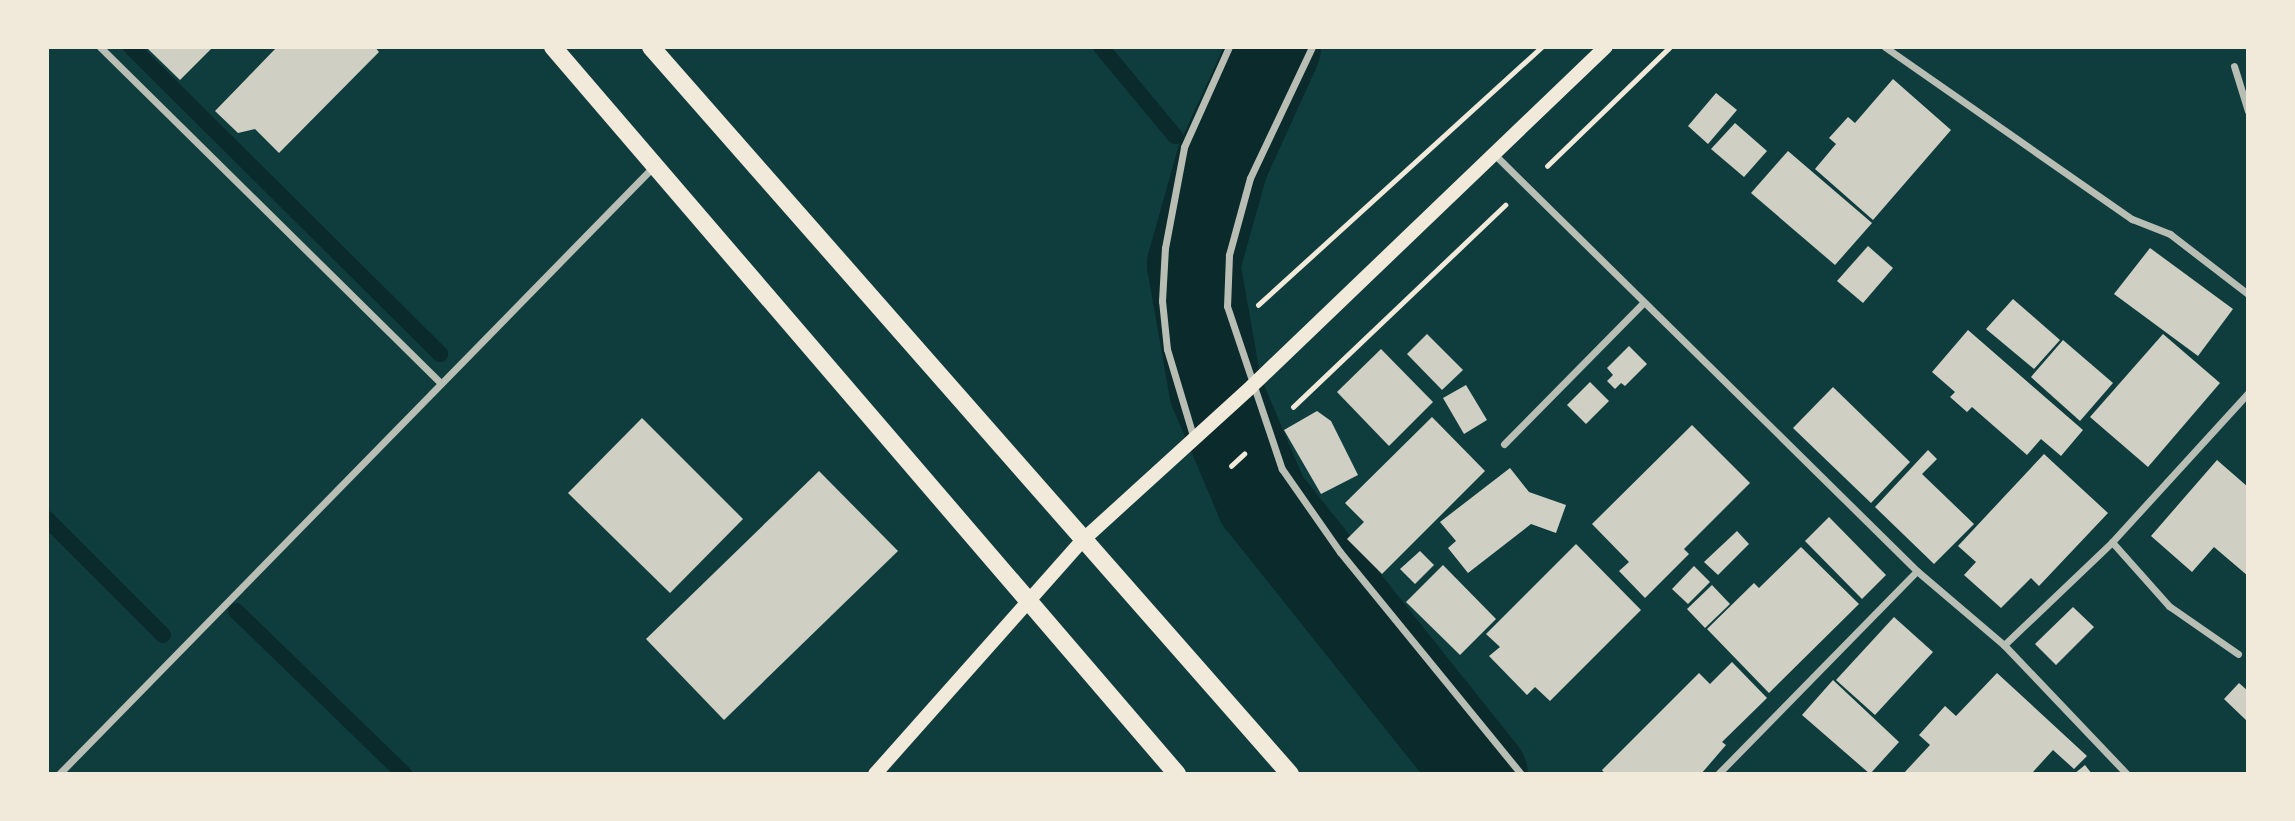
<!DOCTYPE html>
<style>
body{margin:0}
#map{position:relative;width:2295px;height:821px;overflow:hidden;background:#0f3d3e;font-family:"Libre Baskerville",serif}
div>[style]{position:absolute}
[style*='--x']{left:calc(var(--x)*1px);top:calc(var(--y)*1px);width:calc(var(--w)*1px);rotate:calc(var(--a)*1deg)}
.stream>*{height:16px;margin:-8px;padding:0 8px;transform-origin:8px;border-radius:8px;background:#0a2a2b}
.river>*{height:93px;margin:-46.5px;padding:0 46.5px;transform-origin:46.5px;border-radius:46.5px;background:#0a2a2b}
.building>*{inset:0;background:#cfcfc3}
.path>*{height:4.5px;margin:-2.25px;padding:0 2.25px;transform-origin:2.25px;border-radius:2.25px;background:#f1e9da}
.minor>*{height:7px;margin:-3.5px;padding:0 3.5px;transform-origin:3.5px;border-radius:3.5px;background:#b8beb3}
.secondary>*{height:14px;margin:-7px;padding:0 7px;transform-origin:7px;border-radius:7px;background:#f1e9da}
.primary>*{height:18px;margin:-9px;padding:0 9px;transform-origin:9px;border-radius:9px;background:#f1e9da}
span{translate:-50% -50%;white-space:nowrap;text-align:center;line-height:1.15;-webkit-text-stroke:7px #f1e9da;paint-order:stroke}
.frame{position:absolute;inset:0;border:49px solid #f1e9da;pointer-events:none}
</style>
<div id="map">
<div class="stream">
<i style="--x:131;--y:47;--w:436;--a:44.8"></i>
<i style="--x:1101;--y:47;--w:116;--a:50.3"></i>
<i style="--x:47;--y:519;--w:164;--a:45"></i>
<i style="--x:236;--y:611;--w:234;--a:44.1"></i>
</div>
<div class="river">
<i style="--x:1274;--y:47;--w:125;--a:114.5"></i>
<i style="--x:1222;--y:161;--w:107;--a:105.7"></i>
<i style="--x:1193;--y:264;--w:127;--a:80"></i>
<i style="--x:1215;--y:389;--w:121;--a:67.1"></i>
<i style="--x:1262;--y:500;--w:351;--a:51.4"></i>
</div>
<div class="building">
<i style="clip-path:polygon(146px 47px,213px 47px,180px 80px)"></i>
<i style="clip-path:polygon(277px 47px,375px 47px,379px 52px,279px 153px,255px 129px,238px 133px,215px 111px)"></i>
<i style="clip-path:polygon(1893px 79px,1951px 130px,1873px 220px,1815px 169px,1836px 144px,1829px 138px,1848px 117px,1855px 123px)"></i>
<i style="clip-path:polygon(1716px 93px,1737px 110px,1708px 144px,1688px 126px)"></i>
<i style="clip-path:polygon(1735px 123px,1767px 151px,1744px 177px,1711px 149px)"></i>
<i style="clip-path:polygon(1788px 151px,1872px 223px,1835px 265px,1751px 193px)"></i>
<i style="clip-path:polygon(1868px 246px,1893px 268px,1863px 303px,1837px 281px)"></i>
<i style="clip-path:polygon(2150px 248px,2233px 309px,2198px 356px,2114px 294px)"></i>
<i style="clip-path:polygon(2013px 299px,2060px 340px,2034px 369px,1986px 329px)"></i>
<i style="clip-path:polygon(1968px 330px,2083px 430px,2061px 456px,2041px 439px,2027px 455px,1972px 407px,1967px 412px,1950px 397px,1955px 392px,1932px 372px)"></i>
<i style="clip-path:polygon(1427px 334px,1463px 370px,1442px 390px,1407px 354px)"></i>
<i style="clip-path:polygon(2163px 334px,2220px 383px,2148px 467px,2090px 417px)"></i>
<i style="clip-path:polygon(2063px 340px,2113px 383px,2080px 421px,2031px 377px)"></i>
<i style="clip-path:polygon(1629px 346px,1647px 364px,1625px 386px,1621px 383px,1615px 389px,1607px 381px,1613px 375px,1607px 368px)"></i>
<i style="clip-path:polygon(1381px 349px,1433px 402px,1389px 446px,1337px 392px)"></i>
<i style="clip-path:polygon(1590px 382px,1609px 401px,1586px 424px,1567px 405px)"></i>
<i style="clip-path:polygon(1466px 385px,1487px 420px,1464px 434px,1443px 398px)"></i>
<i style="clip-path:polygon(1833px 387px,1910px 462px,1871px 503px,1793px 428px)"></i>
<i style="clip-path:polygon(1317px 411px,1331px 421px,1358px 475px,1321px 494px,1284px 430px)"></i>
<i style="clip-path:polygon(1432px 417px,1485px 471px,1382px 574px,1347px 539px,1364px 522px,1345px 503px)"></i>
<i style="clip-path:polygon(642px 418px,743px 519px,670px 593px,568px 493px)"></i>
<i style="clip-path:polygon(1692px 425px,1750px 483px,1684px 549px,1689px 554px,1645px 598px,1619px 571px,1629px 562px,1592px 524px)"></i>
<i style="clip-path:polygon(1928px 450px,1937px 459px,1922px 474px,1974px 524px,1934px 564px,1875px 507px)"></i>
<i style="clip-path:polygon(2044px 454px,2108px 513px,2039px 586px,2031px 578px,2001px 608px,1964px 575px,1976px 562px,1958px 546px)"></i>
<i style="clip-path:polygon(2217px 460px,2248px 487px,2248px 576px,2214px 547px,2192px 572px,2151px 536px)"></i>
<i style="clip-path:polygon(1510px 468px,1529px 492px,1566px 505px,1556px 533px,1531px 524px,1468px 573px,1448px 548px,1456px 541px,1440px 522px)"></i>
<i style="clip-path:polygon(819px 471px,898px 551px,724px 720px,646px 639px)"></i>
<i style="clip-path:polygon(1829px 517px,1886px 575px,1862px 599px,1805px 541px)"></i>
<i style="clip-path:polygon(1737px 531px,1749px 544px,1718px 575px,1704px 562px)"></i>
<i style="clip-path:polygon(1576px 544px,1641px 610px,1550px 701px,1535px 687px,1527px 695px,1489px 656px,1500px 647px,1486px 634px)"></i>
<i style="clip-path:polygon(1801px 547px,1859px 604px,1769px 693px,1707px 629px,1754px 583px,1759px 588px)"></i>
<i style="clip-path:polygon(1420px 551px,1434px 565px,1415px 584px,1400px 569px)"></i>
<i style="clip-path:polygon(1443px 565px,1496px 619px,1460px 655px,1406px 602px)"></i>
<i style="clip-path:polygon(1694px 566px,1710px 582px,1688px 604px,1672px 589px)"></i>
<i style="clip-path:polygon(1712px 585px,1730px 604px,1705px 628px,1687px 609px)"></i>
<i style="clip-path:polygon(2073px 607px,2094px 627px,2056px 665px,2035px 644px)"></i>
<i style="clip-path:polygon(1894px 617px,1933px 652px,1875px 715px,1836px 680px)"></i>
<i style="clip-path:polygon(1732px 662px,1767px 698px,1722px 742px,1726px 745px,1701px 774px,1605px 774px,1602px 770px,1699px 673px,1710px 684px)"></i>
<i style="clip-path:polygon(1997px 673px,2087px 756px,2074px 769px,2053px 750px,2031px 774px,1903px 774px,1930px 745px,1919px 735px,1945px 706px,1956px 716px)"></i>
<i style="clip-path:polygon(1833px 680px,1899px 742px,1870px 774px,1802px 715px)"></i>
<i style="clip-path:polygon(2239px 683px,2248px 691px,2248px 722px,2224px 699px)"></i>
<i style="clip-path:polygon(2085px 765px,2092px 774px,2074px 774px)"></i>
</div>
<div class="path">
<i style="--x:1547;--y:166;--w:171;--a:-44.1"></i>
<i style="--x:1258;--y:305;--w:384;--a:-42.3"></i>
<i style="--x:1293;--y:407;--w:293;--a:-43.6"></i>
<i style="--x:1231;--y:466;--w:18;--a:-43"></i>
</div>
<div class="minor">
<i style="--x:100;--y:47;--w:477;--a:44.6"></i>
<i style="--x:1312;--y:47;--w:145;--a:115.3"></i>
<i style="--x:1250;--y:178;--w:80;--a:105.3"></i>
<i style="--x:1229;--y:255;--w:51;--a:92.2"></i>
<i style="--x:1227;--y:306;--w:172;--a:71.4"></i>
<i style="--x:1282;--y:469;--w:101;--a:55.1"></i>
<i style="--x:1340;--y:552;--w:286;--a:50.8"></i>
<i style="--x:1885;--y:47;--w:301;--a:34.9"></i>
<i style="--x:2132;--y:219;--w:41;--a:21.5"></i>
<i style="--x:2170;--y:234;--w:98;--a:37.6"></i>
<i style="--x:2234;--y:66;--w:47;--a:72.7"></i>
<i style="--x:1494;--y:154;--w:594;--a:44.59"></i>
<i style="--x:1917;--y:571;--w:114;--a:40.4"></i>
<i style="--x:2004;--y:645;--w:178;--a:46.4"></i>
<i style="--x:1194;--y:439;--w:94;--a:-106.7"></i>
<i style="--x:1167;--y:349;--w:48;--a:-95.9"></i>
<i style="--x:1162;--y:301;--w:53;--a:-86.8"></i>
<i style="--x:1165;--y:248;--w:103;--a:-79.3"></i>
<i style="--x:1184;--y:147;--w:110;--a:-65.8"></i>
<i style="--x:1504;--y:444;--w:198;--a:-45.4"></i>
<i style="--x:2112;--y:542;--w:86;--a:48.3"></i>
<i style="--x:2169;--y:606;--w:84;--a:34.8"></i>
<i style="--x:2004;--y:645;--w:149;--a:-43.6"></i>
<i style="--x:2112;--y:542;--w:202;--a:-47.6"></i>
<i style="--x:59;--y:774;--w:851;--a:-45.62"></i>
<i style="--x:1718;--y:774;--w:284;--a:-45.6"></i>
</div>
<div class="secondary">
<i style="--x:875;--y:774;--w:314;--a:-48.4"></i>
<i style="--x:1084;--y:539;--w:227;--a:-42.3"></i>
<i style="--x:1252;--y:386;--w:490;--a:-43.8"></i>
</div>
<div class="primary">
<i style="--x:553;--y:47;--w:958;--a:49.36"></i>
<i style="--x:651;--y:47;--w:968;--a:48.69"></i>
</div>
<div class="frame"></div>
</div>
